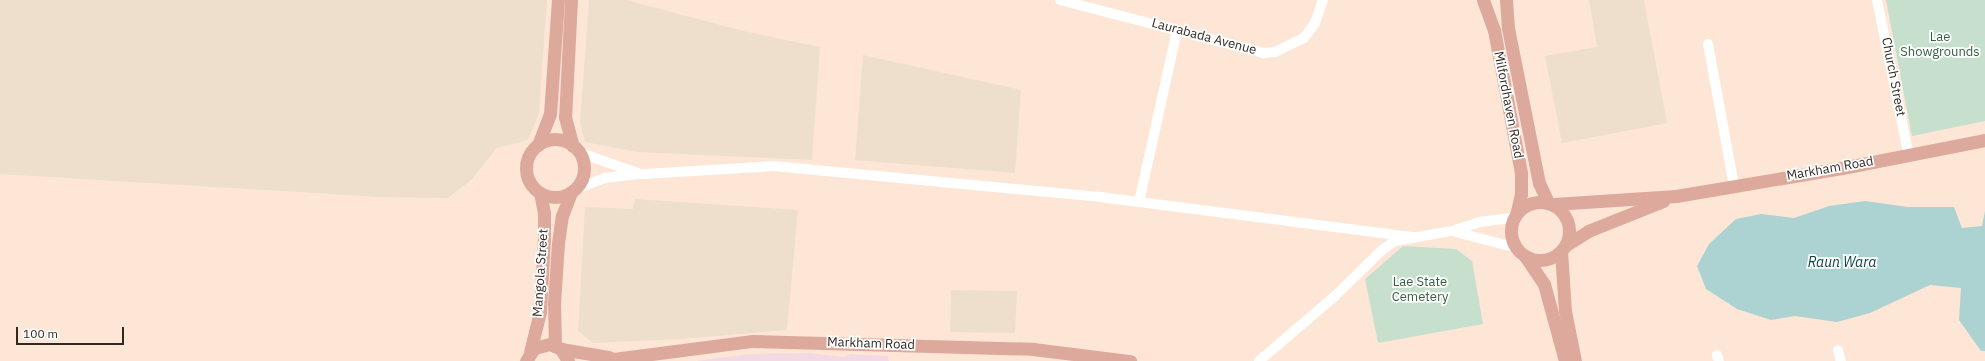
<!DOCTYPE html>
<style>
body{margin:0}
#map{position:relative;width:1985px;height:361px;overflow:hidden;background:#fee6d7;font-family:"IBM Plex Sans",sans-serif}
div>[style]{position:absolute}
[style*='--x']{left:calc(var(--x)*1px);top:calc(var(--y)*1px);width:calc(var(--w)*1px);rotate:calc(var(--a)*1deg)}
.industrial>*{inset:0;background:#eddfcc}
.medical>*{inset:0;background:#f3d9e1}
.green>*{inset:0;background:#c7dfcd}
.water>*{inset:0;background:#acd2d1}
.minor>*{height:10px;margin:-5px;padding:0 5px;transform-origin:5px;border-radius:5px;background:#fff}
.major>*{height:13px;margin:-6.5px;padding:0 6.5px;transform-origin:6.5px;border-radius:6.5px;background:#dea99d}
.major>.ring{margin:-6.5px;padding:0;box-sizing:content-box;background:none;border:13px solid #dea99d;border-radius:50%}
span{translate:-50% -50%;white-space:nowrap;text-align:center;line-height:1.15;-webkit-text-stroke:3.5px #fff;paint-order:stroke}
.street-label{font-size:13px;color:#312822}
.park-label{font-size:13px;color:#336042}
.water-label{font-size:14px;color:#003d3e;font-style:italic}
.scale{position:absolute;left:16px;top:327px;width:108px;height:18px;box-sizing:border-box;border:2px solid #312822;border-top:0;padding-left:5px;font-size:12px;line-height:14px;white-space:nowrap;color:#312822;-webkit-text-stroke:3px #fff;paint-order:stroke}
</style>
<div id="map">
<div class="industrial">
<i style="clip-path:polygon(0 0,547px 0,539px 113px,528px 140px,497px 148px,471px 180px,448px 198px,381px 197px,0 174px)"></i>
<i style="clip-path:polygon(589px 0,626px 0,743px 31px,820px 47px,812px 160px,637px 152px,585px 142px,580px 123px)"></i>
<i style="clip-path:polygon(1589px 0,1644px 0,1667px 123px,1562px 143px,1545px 56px,1597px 47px)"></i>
<i style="clip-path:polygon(863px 55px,1021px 90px,1015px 173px,855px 160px)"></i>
<i style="clip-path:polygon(635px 199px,798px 210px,787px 330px,681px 339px,593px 343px,578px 331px,585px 207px,633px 209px)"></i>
<i style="clip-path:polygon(951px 290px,1017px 291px,1015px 333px,950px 332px)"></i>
</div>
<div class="medical">
<i style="clip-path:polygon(809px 353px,844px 357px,850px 354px,888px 356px,889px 361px,696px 361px,749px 354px)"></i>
</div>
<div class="green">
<i style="clip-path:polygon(1886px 0,1985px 0,1985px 121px,1912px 136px)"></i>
<i style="clip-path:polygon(1403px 246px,1456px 249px,1472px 261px,1483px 324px,1378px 343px,1365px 279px)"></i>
</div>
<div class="water">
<i style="clip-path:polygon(1865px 201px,1908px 207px,1954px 207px,1962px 228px,1982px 226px,1985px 211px,1985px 351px,1981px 351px,1959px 320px,1961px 288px,1930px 285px,1870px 313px,1837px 322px,1795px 316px,1771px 320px,1737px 309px,1706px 289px,1697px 266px,1709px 244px,1736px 219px,1761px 214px,1794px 218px,1829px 206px)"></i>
</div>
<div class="minor">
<i style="--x:1060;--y:0;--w:211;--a:14.6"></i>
<i style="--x:1264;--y:53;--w:11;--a:-5"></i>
<i style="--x:1275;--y:52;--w:32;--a:-26"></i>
<i style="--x:1304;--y:38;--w:19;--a:-54"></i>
<i style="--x:1315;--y:23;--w:24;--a:-71"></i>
<i style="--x:1877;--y:0;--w:156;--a:78.5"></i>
<i style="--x:1708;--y:44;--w:143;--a:79.6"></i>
<i style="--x:578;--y:152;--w:66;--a:19.5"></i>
<i style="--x:644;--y:174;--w:129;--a:-3.5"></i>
<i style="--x:773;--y:166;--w:328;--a:5.4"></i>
<i style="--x:1100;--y:197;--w:316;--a:7.3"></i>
<i style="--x:575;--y:189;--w:32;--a:-20"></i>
<i style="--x:605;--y:178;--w:35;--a:-7"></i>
<i style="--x:1139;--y:202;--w:176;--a:-77.5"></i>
<i style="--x:1452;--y:231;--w:67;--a:14.7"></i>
<i style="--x:1838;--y:350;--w:11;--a:75"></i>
<i style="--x:1717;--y:355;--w:6;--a:72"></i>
<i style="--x:1259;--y:361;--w:100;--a:-40.5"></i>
<i style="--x:1335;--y:296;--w:64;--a:-44.4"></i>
<i style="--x:1381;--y:251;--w:17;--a:-36"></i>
<i style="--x:1395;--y:241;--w:58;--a:-10"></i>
<i style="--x:1452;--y:231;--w:28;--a:-18"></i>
<i style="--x:1479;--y:222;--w:35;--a:-7"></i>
</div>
<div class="major">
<i style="--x:571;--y:0;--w:117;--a:92.9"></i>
<i style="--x:565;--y:117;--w:30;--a:75"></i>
<i style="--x:1483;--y:0;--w:32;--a:70"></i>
<i style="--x:1494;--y:30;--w:146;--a:79.3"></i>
<i style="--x:1521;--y:173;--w:21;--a:90"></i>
<i style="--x:1521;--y:194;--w:18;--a:103"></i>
<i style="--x:1506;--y:0;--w:28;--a:86"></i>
<i style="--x:1508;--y:28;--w:158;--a:78.7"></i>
<i style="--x:1539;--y:183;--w:21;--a:65"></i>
<i class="ring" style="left:526px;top:139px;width:45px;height:45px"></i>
<i style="--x:538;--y:145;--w:33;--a:-69"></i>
<i style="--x:550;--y:114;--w:114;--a:-86"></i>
<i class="ring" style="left:1511px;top:202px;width:45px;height:45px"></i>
<i style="--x:1554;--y:204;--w:122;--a:-3.8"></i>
<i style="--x:1676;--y:196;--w:168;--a:-9.6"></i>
<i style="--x:1842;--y:168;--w:146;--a:-11.1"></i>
<i style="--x:1566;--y:245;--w:26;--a:-32"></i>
<i style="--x:1588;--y:231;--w:81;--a:-21.8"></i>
<i style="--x:1561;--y:251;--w:60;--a:86.2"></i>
<i style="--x:1565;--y:311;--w:51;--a:78.7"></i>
<i style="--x:1525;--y:256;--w:34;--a:56"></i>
<i style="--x:1544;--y:284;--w:80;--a:74.7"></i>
<i style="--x:555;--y:346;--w:43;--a:-91.3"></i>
<i style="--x:554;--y:303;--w:60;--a:-86.2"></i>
<i style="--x:558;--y:243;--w:27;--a:-82"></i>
<i style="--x:562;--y:216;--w:26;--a:-69"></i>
<i style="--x:561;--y:349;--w:49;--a:9.5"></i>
<i style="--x:530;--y:352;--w:41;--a:-76"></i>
<i style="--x:540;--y:312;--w:73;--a:-86.9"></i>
<i style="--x:544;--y:239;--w:26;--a:-90"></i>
<i style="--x:544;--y:213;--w:20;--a:-101"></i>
<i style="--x:526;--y:361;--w:15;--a:-58"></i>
<i style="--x:534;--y:348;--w:16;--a:-14"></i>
<i style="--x:550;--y:344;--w:12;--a:24"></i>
<i style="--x:561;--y:349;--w:14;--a:60"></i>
<i style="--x:598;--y:361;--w:156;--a:-7.4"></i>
<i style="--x:753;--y:341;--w:280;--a:1.6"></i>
<i style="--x:1033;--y:349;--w:98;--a:7.1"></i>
</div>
<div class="street-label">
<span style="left:1204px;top:37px;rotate:15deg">Laurabada Avenue</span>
<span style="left:1893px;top:77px;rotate:79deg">Church Street</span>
<span style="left:1508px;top:105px;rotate:79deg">Milfordhaven Road</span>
<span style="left:1830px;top:169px;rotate:-10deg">Markham Road</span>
<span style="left:541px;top:273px;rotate:-86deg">Mangola Street</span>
<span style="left:871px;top:344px;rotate:2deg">Markham Road</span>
</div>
<div class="park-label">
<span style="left:1940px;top:45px">Lae<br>Showgrounds</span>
<span style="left:1420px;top:290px">Lae State<br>Cemetery</span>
</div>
<div class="water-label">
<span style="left:1842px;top:262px">Raun Wara</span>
</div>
<div class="scale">100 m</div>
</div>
